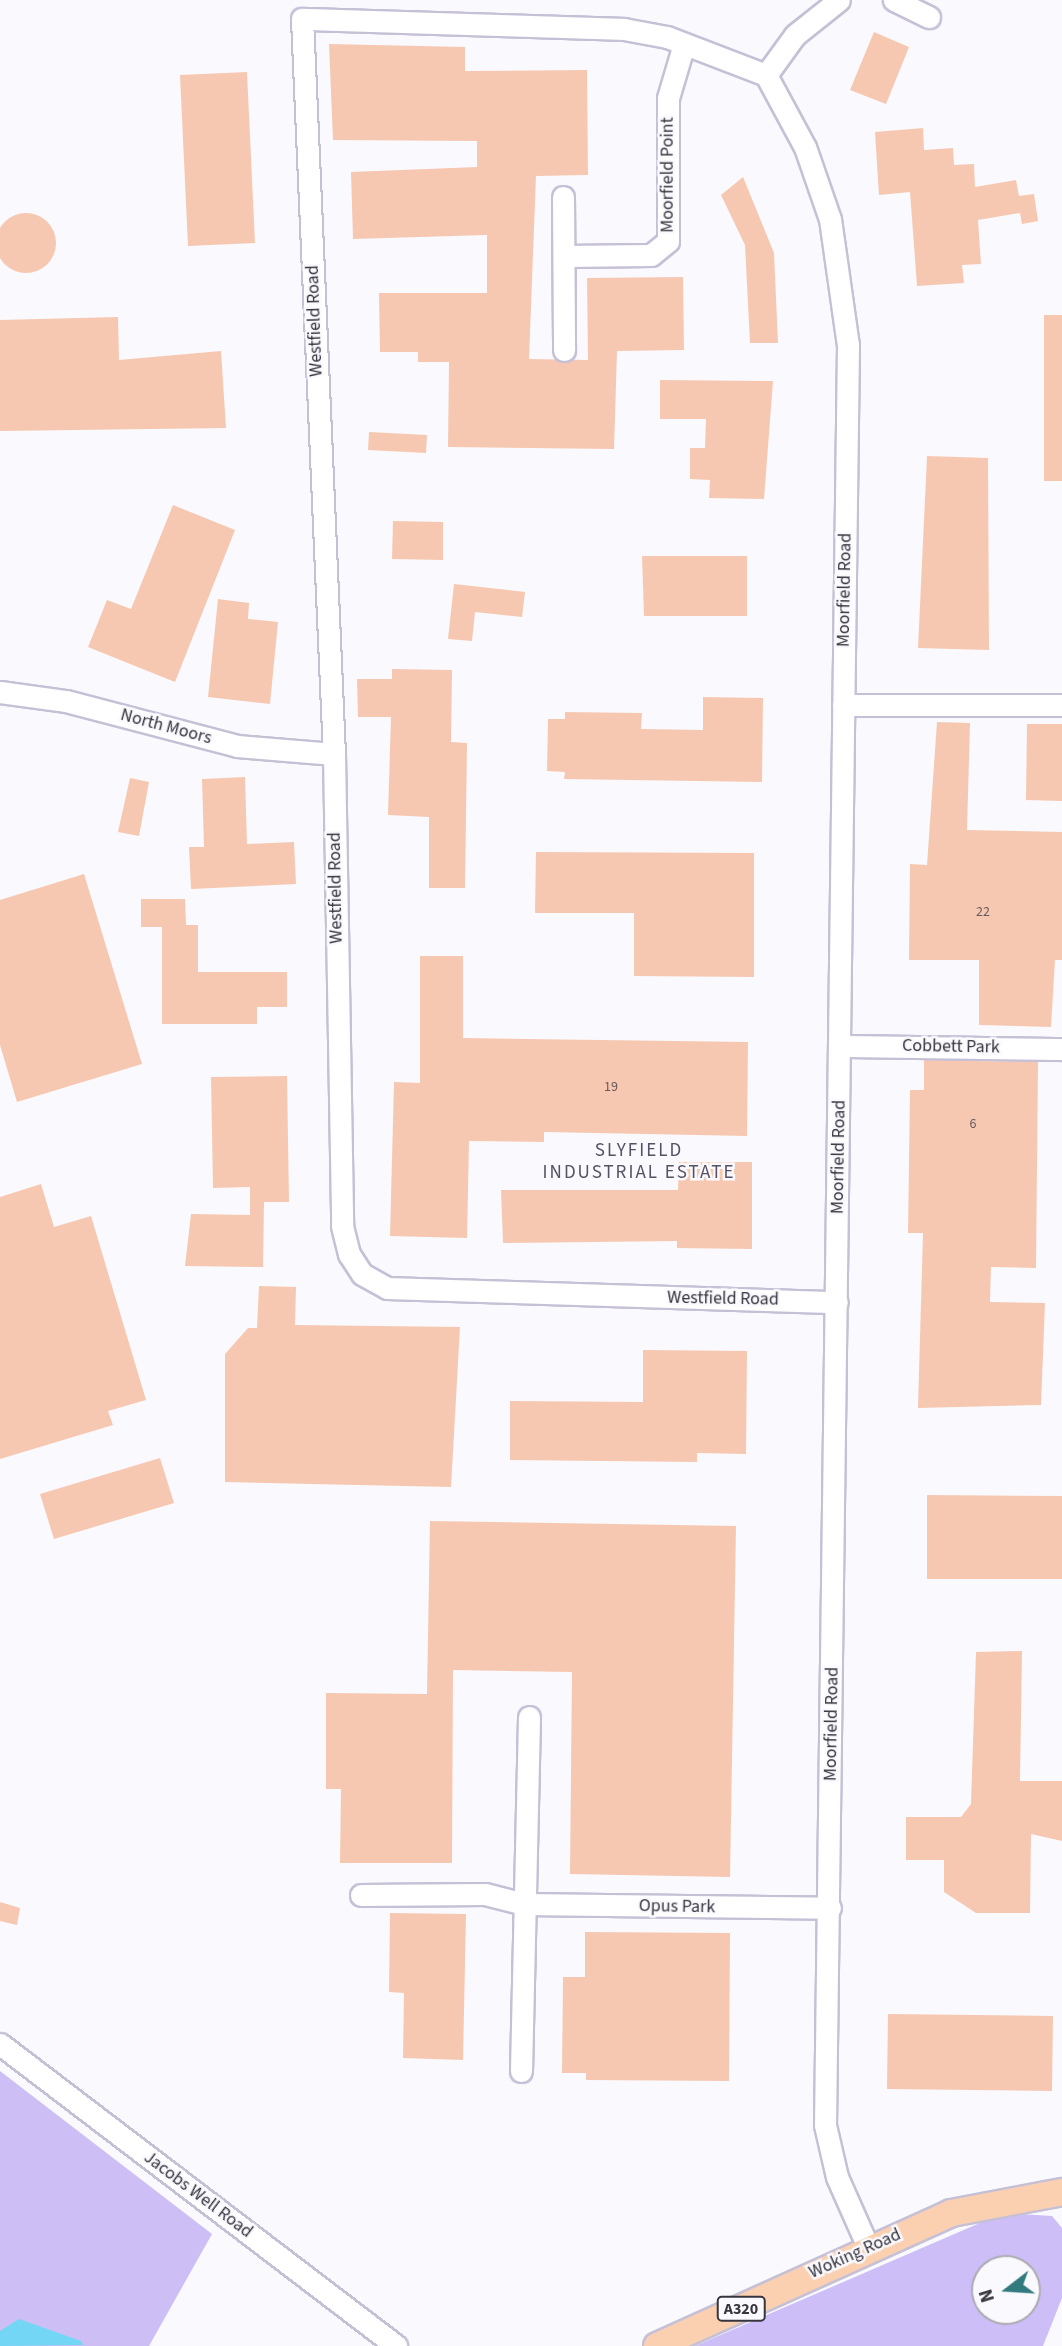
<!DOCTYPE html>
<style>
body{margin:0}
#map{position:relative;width:1062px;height:2346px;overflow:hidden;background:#faf9fd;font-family:"Source Sans 3",sans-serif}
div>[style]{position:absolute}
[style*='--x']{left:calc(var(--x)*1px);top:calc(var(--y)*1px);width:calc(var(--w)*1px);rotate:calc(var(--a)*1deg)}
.green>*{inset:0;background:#cdbff5}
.forest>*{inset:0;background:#cdbef8}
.water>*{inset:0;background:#73d6f5}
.building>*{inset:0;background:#f6c8b1}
.round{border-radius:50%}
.roads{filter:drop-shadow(2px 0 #c6c0d6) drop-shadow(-2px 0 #c6c0d6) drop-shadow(0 2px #c6c0d6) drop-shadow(0 -2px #c6c0d6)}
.minor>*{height:21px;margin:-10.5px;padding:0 10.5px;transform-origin:10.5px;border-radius:10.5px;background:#fff}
.major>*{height:26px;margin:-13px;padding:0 13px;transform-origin:13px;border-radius:13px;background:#fad0b1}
span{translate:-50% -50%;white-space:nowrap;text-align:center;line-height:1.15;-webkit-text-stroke:5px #faf9fd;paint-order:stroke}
.number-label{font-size:14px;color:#675a5b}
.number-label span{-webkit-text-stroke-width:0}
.shield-label span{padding:2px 5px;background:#faf9fd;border:2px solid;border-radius:5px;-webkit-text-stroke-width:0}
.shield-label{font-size:16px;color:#37353e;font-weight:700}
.street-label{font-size:18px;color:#37353e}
.neighbourhood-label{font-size:19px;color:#565164;letter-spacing:2px}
.north{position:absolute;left:971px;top:2255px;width:70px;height:70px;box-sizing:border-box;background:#faf9fd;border:2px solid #acabb1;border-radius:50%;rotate:253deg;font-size:19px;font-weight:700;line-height:28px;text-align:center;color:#37353e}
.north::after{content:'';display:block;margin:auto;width:24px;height:32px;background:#317a7e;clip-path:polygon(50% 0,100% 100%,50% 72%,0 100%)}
</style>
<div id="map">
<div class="green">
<i style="clip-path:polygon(0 2071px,212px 2234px,149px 2346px,0 2346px)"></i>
</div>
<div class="forest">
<i style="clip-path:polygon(evenodd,1003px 2213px,1052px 2216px,1062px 2228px,1062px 2298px,1043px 2346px,695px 2346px,1003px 2213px,985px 2269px,1027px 2269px,1027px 2311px,985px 2311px,985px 2269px)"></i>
</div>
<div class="water">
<i style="clip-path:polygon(19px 2319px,81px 2341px,83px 2345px,0 2346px,0 2331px)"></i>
</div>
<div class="building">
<i style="clip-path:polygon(874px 32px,909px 47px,886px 104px,850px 90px)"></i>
<i style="clip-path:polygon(329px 44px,465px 47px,465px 71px,587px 70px,588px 175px,536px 176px,529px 359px,588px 360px,587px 278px,683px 277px,684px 350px,617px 351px,614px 449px,448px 447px,449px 362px,418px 362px,418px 352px,380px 352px,379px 293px,487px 293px,487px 235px,353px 239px,351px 172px,477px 167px,477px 141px,333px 140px)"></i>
<i style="clip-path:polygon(247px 72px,255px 243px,188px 246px,180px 75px)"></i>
<i style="clip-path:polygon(923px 128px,924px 150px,953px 148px,954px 165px,974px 164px,975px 187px,1016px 180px,1019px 196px,1034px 194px,1038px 221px,1022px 224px,1020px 213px,978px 220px,981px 264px,962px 265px,964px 283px,917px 286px,910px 192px,879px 195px,875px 132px)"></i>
<i style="clip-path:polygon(743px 177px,774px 253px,778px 343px,750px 343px,745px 245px,721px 195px)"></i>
<i class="round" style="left:-4px;top:213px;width:60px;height:60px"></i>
<i style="clip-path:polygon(1044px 315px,1062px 315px,1062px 481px,1044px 481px)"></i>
<i style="clip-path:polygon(118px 317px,119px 360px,221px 351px,226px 428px,0 431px,0 320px)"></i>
<i style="clip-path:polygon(660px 380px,773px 381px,764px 499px,709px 498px,710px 480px,690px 479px,690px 448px,705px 448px,706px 419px,660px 419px)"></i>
<i style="clip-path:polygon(369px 432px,427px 435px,426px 453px,368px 450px)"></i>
<i style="clip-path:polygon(927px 456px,988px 458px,989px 650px,918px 648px)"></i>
<i style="clip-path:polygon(173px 505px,235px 530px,175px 682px,88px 647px,107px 600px,131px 609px)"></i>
<i style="clip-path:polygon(393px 521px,443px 522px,443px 560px,392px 559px)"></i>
<i style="clip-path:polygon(642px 556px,747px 556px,747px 616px,644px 616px)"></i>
<i style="clip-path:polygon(454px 584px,525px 592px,522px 617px,475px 612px,472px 641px,448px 639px)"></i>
<i style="clip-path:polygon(218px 599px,249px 603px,248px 619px,278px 622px,270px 704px,208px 697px)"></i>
<i style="clip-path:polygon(392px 669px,452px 670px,451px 742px,467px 743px,465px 888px,429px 888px,429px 817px,388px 815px,391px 717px,358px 717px,357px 679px,392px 679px)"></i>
<i style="clip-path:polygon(703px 697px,763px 698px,762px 782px,564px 779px,565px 772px,547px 771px,548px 719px,565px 719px,565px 712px,642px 713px,641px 729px,703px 730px)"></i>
<i style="clip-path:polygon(937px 722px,970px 723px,967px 830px,1062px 832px,1062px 960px,1055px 960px,1051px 1027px,979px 1025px,979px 960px,909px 960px,910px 864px,927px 865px)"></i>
<i style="clip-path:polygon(1027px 724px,1062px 724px,1062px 801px,1026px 800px)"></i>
<i style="clip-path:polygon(245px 777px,247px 844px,294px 842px,296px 884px,191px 889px,189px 847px,204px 847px,202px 779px)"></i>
<i style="clip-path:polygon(130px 778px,149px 782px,139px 836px,118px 832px)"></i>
<i style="clip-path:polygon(536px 852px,754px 853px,754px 977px,634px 976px,634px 913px,535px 913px)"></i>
<i style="clip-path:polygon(84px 874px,142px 1064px,17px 1102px,0 1045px,0 900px)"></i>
<i style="clip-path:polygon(141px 899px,185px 899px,186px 925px,198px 925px,198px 972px,287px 972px,287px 1007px,257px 1007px,257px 1024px,162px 1024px,162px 927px,141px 927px)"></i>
<i style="clip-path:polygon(420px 956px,463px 956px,463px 1038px,748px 1042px,747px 1136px,544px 1132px,544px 1142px,469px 1141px,467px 1238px,390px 1236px,394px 1082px,420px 1083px)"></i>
<i style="clip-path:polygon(924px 1060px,1038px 1062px,1036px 1268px,991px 1267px,990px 1302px,1045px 1303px,1041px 1405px,918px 1408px,923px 1233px,908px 1233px,910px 1090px,924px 1090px)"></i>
<i style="clip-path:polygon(287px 1076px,289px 1202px,264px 1202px,263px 1267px,185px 1266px,191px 1214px,250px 1215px,250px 1187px,213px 1188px,211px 1077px)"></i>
<i style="clip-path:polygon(679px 1162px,752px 1162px,752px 1249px,677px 1248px,677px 1241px,503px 1243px,501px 1190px,678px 1190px)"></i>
<i style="clip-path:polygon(41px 1184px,54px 1227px,91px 1216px,146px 1400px,108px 1411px,113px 1425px,0 1459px,0 1197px)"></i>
<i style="clip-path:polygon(259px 1286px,296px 1287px,295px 1325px,460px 1327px,451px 1487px,225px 1482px,225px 1354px,248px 1328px,257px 1328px)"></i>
<i style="clip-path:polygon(643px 1350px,747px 1351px,746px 1454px,697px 1453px,697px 1462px,510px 1460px,510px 1401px,643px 1402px)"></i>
<i style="clip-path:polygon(160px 1458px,174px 1503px,54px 1539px,40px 1494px)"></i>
<i style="clip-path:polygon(927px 1495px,1062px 1496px,1062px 1579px,927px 1579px)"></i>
<i style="clip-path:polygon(430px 1521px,736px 1526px,730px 1877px,570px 1874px,572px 1672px,453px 1670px,452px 1863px,340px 1863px,341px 1789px,326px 1789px,326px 1693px,427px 1694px)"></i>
<i style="clip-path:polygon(1022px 1651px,1020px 1781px,1062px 1781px,1062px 1841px,1031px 1834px,1030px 1913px,976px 1913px,944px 1892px,944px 1860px,906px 1860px,906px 1817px,961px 1817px,971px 1804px,976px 1652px)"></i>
<i style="clip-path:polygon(0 1902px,20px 1908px,17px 1925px,0 1921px)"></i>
<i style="clip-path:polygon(390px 1913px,466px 1914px,463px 2060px,403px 2058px,404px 1993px,389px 1992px)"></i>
<i style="clip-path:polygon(585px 1932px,730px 1933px,729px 2081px,586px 2080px,586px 2073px,562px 2073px,563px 1977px,585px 1977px)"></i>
<i style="clip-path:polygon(888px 2014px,1053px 2016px,1052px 2091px,887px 2089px)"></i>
</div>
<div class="roads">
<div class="minor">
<i style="--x:894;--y:0;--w:39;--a:26"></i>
<i style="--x:766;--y:75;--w:106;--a:-159"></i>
<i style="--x:667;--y:37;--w:44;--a:-169.5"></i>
<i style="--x:624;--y:29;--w:322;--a:-178.2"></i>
<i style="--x:302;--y:19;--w:736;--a:87.51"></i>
<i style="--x:334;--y:754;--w:472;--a:89"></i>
<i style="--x:342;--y:1226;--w:29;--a:76"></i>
<i style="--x:349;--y:1254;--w:24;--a:57"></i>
<i style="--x:362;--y:1274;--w:29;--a:29"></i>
<i style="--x:387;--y:1288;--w:450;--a:1.8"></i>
<i style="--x:766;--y:75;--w:82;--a:61.6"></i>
<i style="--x:805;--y:147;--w:76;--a:70.9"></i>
<i style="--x:830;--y:219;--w:127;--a:81.9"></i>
<i style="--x:848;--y:345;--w:1780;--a:90.74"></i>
<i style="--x:825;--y:2125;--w:53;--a:77"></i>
<i style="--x:837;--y:2177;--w:77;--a:66.1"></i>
<i style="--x:766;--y:75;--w:49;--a:-54.1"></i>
<i style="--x:795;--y:35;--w:56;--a:-38.5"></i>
<i style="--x:563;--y:197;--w:153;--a:89.6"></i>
<i style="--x:564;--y:256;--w:87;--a:-0.7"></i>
<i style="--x:651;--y:255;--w:22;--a:-39"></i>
<i style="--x:668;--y:241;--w:143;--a:-90"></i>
<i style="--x:668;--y:98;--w:56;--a:-73.5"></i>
<i style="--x:0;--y:692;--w:67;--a:7.8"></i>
<i style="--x:66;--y:701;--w:177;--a:14.7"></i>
<i style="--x:237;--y:746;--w:97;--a:4.7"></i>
<i style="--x:843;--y:705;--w:219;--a:0"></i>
<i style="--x:840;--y:1046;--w:222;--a:0.8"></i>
<i style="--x:361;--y:1895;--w:124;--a:-0.5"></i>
<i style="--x:485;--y:1894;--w:40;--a:14.4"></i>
<i style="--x:524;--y:1904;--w:306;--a:0.7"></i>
<i style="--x:0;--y:2044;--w:498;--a:37.3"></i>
<i style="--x:521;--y:2071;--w:354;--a:-88.7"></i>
</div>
<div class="major">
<i style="--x:657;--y:2346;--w:323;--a:-24.3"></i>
<i style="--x:951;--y:2213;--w:113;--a:-10.7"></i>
</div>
</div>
<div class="number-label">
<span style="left:983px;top:912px">22</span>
<span style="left:611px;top:1087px">19</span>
<span style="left:973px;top:1124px">6</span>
</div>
<div class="shield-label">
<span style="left:741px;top:2309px">A320</span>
</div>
<div class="street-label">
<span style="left:668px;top:175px;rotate:-90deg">Moorfield Point</span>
<span style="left:315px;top:321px;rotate:-92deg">Westfield Road</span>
<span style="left:845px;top:590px;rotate:-89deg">Moorfield Road</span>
<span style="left:166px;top:727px;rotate:15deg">North Moors</span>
<span style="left:336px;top:888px;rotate:-91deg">Westfield Road</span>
<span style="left:951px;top:1047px;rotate:1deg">Cobbett Park</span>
<span style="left:839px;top:1157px;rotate:-89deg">Moorfield Road</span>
<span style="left:723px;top:1299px;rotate:1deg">Westfield Road</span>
<span style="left:832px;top:1724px;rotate:-89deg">Moorfield Road</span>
<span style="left:677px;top:1907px;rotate:1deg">Opus Park</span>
<span style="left:198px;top:2195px;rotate:37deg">Jacobs Well Road</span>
<span style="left:855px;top:2254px;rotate:-24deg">Woking Road</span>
</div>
<div class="neighbourhood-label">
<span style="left:639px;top:1162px">SLYFIELD<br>INDUSTRIAL ESTATE</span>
</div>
<div class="north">N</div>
</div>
